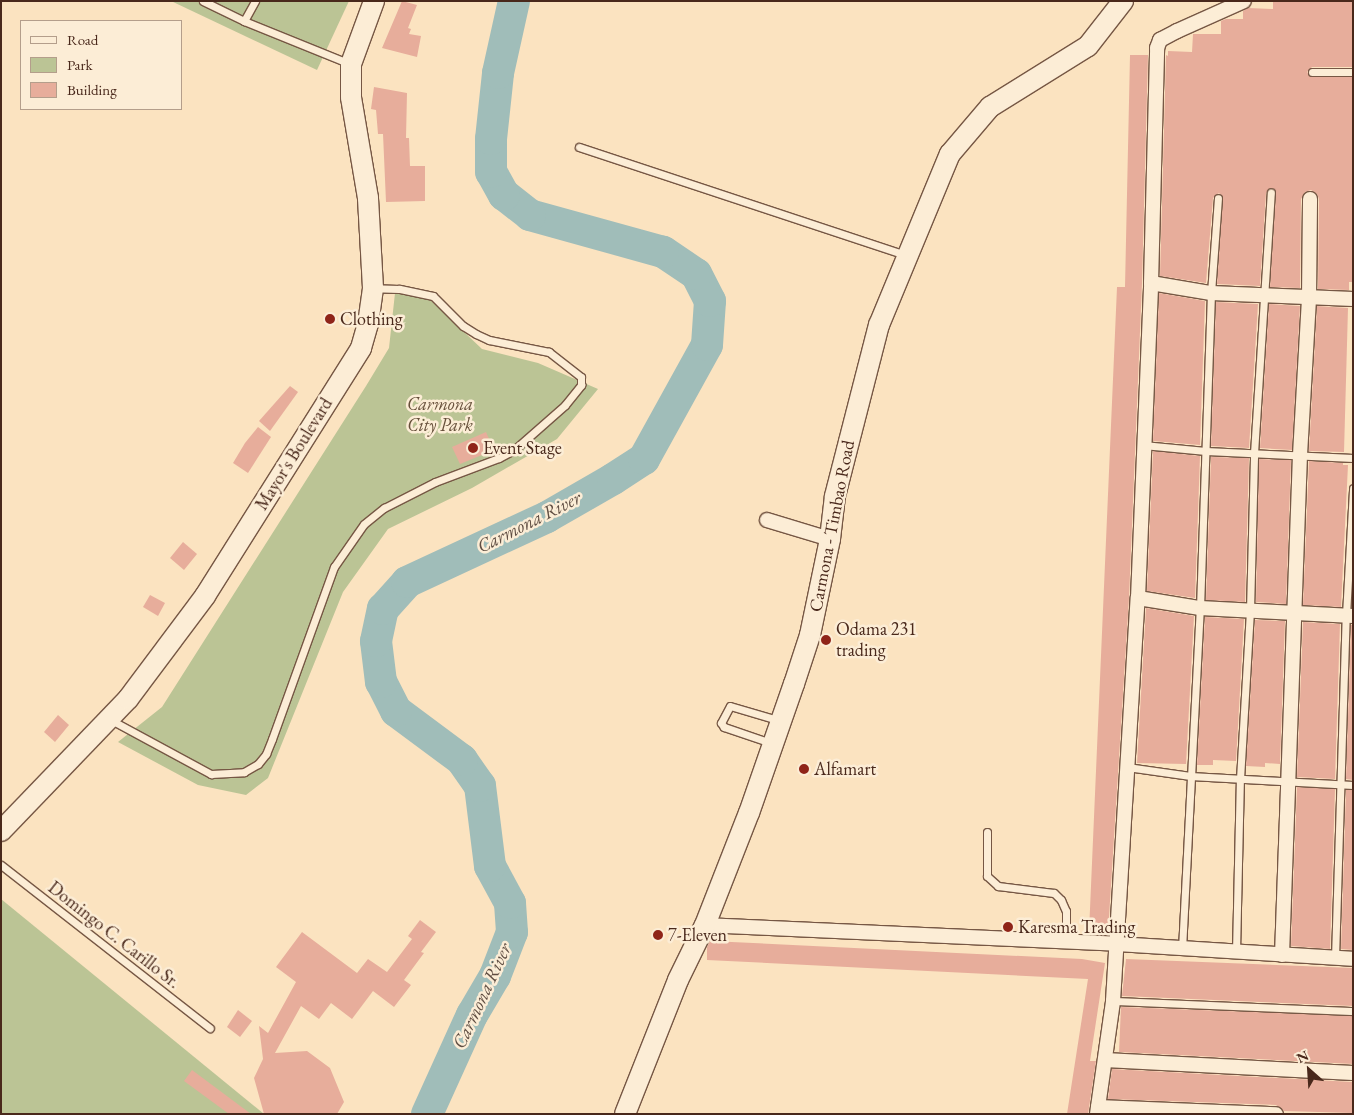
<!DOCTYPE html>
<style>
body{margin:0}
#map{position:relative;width:1354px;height:1115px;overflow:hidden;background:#fbe3c0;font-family:"EB Garamond",serif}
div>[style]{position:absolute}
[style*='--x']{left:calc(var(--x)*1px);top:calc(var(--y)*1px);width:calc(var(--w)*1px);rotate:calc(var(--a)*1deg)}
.green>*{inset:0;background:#bbc495}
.river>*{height:32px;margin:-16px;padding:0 16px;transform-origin:16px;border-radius:16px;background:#a0bdb9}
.building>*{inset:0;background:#e7ad9b}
.roads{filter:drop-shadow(1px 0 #765744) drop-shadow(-1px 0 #765744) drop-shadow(0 1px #765744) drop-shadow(0 -1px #765744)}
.service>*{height:7px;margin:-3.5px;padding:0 3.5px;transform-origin:3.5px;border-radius:3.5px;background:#fcedd6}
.minor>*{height:14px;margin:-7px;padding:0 7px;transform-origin:7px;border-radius:7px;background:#fcedd6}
.secondary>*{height:20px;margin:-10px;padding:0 10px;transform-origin:10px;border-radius:10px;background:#fcedd6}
.dots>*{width:14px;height:14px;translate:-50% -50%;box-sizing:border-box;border:2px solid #fcedd6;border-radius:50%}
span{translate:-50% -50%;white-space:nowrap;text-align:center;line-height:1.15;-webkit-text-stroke:5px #fcedd6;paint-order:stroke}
.poi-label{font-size:18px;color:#49281b}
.left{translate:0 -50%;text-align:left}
.park-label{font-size:18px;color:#664f3a;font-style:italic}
.street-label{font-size:18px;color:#49281b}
.water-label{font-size:19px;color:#5f4d42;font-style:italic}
.frame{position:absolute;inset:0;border:2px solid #49281b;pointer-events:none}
.legend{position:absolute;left:20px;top:20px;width:162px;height:90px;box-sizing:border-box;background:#fcedd6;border:1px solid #b49e8b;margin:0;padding:6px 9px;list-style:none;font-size:15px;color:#49281b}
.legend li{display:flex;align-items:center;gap:10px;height:25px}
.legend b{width:25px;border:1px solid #b49e8b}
.north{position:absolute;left:1284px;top:1045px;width:50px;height:50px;-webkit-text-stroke:4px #fcedd6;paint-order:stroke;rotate:334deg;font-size:14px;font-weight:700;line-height:20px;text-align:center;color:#49281b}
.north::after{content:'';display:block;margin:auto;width:18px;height:22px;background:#49281b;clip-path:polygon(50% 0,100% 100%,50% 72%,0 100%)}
</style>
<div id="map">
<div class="green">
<i style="clip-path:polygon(171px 1px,349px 1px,317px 70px)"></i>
<i style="clip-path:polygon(395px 293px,425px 295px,482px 349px,538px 363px,598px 389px,557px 439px,472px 488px,388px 529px,343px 592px,268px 778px,246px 795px,198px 785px,118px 742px,162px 707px,366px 386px,389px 348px)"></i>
<i style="clip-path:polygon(1px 899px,264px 1114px,1px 1114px)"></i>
</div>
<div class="river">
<i style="--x:427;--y:1114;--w:109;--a:-65.6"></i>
<i style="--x:472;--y:1015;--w:45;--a:-59.5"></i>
<i style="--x:495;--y:976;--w:47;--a:-68.9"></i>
<i style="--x:512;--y:932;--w:29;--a:-94"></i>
<i style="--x:510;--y:903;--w:42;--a:-118.4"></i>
<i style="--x:490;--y:866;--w:81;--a:-97.1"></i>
<i style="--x:480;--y:786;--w:32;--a:-125"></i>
<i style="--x:462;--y:760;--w:82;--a:-143.4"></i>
<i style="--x:396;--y:711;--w:33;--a:-117"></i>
<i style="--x:381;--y:682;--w:41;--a:-97"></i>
<i style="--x:376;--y:641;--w:33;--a:-78"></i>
<i style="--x:383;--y:609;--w:36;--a:-48"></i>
<i style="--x:407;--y:582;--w:154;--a:-24.9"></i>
<i style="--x:547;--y:517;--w:76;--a:-29.9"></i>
<i style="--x:613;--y:479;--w:37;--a:-33"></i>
<i style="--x:644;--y:459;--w:130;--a:-61.1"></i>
<i style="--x:707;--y:345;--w:44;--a:-86.1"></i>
<i style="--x:710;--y:301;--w:30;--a:-117"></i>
<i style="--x:696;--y:274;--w:40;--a:-146"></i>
<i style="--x:663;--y:252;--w:138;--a:-164.5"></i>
<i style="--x:530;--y:215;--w:33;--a:-142"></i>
<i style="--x:504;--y:195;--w:26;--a:-119"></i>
<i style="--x:491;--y:172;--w:33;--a:-90"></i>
<i style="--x:491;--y:139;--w:66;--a:-83.9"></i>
<i style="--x:498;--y:73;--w:74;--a:-77.5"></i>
</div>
<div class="building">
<i style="clip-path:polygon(402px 1px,417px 5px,408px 28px,411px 29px,409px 34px,421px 36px,417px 57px,382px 48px)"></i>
<i style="clip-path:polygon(1273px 1px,1353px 1px,1353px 67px,1312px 67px,1307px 72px,1312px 77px,1353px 77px,1353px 282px,1349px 282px,1349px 290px,1318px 289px,1319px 199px,1317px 194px,1311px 190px,1305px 192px,1301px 199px,1300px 288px,1270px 287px,1276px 193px,1272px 188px,1266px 193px,1260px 286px,1217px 284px,1223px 198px,1219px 193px,1213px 198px,1206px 283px,1160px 276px,1166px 55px,1168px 56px,1168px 51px,1192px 52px,1193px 34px,1221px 34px,1221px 21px,1226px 19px,1243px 19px,1243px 11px,1248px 8px,1273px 9px)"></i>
<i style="clip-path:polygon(1130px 55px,1148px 55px,1142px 283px,1129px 598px,1108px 933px,1089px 932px,1117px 287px,1125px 287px)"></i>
<i style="clip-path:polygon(374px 87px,407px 93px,406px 138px,409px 138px,410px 166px,425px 166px,425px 201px,386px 202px,383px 134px,378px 134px,376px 110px,371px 109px)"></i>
<i style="clip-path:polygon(1159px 293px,1205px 301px,1200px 445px,1153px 441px)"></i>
<i style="clip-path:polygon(1216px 302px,1258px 304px,1249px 448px,1211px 446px)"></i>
<i style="clip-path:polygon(1269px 304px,1300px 306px,1292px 450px,1260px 448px)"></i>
<i style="clip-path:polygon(1317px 306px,1348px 308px,1344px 452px,1309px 451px)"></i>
<i style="clip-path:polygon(290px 386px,298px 392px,270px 431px,259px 421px)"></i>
<i style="clip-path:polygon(258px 427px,271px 437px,248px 473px,233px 463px,245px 443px)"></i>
<i style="clip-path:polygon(486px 432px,494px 450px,460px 464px,452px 447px)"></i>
<i style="clip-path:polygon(1153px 451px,1200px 456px,1195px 598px,1147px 591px)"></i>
<i style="clip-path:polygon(1211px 457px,1249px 458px,1245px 602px,1206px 600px)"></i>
<i style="clip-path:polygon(1259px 459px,1291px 460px,1286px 604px,1256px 602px)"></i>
<i style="clip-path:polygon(1309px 461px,1343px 463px,1343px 465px,1348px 465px,1341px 607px,1303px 605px)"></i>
<i style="clip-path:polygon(183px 542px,197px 554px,184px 570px,170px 558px)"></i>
<i style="clip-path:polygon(150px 595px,165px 603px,158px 616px,143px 607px)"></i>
<i style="clip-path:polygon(1146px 608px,1194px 616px,1186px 764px,1137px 763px)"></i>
<i style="clip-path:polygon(1205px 617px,1244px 619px,1236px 761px,1213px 760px,1213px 765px,1197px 765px)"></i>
<i style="clip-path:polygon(1255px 620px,1285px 621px,1280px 764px,1265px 763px,1265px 767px,1246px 766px)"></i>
<i style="clip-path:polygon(1303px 622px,1340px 624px,1335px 779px,1297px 777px)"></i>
<i style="clip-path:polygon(1351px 625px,1353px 625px,1353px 780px,1346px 779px)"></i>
<i style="clip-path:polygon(58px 715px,69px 725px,55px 742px,44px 732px)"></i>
<i style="clip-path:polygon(1297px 787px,1335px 789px,1330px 949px,1291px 946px)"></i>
<i style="clip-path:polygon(1346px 790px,1353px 790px,1353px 950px,1341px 949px)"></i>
<i style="clip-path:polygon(420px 920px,436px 932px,421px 952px,424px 953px,404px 980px,411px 985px,394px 1007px,373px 991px,352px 1019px,331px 1003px,319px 1019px,301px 1006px,275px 1053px,307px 1051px,330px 1068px,344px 1102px,337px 1114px,264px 1114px,254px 1078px,263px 1059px,259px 1026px,268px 1033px,296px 982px,276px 967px,302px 932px,357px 973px,368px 959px,387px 972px,412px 939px,408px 936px)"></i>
<i style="clip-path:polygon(710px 941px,1082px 959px,1105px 963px,1090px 1061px,1096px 1061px,1088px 1114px,1067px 1114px,1088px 979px,707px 960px,707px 947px)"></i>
<i style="clip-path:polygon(1126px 959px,1353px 968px,1353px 1006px,1122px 996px)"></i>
<i style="clip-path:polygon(1121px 1007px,1353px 1016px,1353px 1064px,1119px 1052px)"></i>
<i style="clip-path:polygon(238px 1010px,252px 1021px,240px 1037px,227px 1027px)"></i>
<i style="clip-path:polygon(1112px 1069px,1353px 1082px,1353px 1113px,1284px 1111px,1276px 1105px,1108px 1099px)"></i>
<i style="clip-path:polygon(192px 1070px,251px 1114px,229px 1114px,184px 1081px)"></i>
</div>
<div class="roads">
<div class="service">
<i style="--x:203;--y:1;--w:46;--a:26"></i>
<i style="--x:244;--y:21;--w:112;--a:22"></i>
<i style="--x:244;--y:21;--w:23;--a:-61"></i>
<i style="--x:1312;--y:72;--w:41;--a:0"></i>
<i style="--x:579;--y:147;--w:344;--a:18.3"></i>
<i style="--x:1143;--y:445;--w:63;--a:5.4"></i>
<i style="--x:1206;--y:451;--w:147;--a:2.7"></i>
<i style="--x:111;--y:720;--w:114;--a:28.4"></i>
<i style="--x:211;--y:774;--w:33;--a:-3"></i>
<i style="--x:244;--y:772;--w:16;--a:-30"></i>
<i style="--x:258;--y:764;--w:13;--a:-51"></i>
<i style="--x:266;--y:754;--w:16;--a:-68"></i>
<i style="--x:272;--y:739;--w:183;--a:-70.2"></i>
<i style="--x:334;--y:567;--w:52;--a:-55.1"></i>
<i style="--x:364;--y:524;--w:26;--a:-39"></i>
<i style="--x:384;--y:508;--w:57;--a:-27"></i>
<i style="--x:435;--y:482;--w:68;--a:-20.6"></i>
<i style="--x:499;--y:458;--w:17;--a:-28"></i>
<i style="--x:514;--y:450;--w:68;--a:-41.4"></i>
<i style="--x:565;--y:405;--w:26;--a:-51"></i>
<i style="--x:581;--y:385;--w:8;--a:-90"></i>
<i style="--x:581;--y:377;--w:41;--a:-142"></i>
<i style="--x:549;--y:352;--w:61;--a:-168.7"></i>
<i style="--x:489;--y:340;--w:14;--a:-155"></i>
<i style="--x:476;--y:334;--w:15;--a:-148"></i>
<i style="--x:463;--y:326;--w:42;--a:-135"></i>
<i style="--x:433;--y:296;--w:35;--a:-168"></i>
<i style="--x:399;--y:289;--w:25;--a:-178"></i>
<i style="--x:771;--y:743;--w:50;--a:-161.2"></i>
<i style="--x:724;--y:727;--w:5;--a:-127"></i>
<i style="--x:721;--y:723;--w:19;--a:-62"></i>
<i style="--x:730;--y:706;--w:50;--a:16.3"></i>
<i style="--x:1127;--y:767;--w:64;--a:8.1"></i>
<i style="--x:1190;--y:776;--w:163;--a:3.2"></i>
<i style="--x:987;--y:832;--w:44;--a:90"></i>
<i style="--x:987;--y:876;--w:15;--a:42"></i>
<i style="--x:998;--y:886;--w:56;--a:7.1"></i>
<i style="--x:1054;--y:893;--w:10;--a:45"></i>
<i style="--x:1061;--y:900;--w:12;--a:66"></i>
<i style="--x:1066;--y:911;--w:31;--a:90"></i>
<i style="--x:1;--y:865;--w:265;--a:38"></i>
<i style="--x:1182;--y:949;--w:341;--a:-87"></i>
<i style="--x:1200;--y:608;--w:315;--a:-88"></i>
<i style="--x:1211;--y:293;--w:95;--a:-85.8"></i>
<i style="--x:1236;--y:952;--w:173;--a:-88.7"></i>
<i style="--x:1240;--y:779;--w:169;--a:-86.6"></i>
<i style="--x:1250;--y:610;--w:157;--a:-88.5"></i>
<i style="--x:1254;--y:453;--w:261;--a:-86.3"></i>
<i style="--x:1335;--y:958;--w:343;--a:-88.2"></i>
<i style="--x:1346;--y:615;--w:127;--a:-86.8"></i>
<i style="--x:1113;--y:1001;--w:240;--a:2.4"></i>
</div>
<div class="minor">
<i style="--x:1151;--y:283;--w:61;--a:9.5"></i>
<i style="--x:1211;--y:293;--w:142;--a:2.4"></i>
<i style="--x:767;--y:520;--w:66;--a:16.8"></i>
<i style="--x:1138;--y:598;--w:63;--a:9.2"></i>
<i style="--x:1200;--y:608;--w:153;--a:3"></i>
<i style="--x:705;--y:925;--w:411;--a:2.6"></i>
<i style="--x:1116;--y:944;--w:237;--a:3.6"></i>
<i style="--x:1282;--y:955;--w:500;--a:-87.94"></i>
<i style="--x:1300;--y:455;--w:157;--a:-86.7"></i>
<i style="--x:1309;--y:298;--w:99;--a:-89.4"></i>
<i style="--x:1105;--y:1060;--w:248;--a:3"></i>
<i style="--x:1098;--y:1107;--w:178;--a:2.3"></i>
<i style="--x:1097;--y:1114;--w:114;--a:-81.9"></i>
<i style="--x:1113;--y:1001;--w:404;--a:-86.5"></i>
<i style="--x:1138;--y:598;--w:315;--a:-87.6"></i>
<i style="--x:1151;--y:283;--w:235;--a:-88.5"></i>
<i style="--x:1157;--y:48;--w:9;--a:-69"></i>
<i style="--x:1160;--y:40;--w:19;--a:-28"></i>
<i style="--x:1177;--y:31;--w:73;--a:-24.1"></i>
</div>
<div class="secondary">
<i style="--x:1;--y:831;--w:183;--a:-46.1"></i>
<i style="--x:128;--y:699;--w:129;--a:-53.2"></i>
<i style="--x:205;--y:596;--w:293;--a:-57.8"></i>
<i style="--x:361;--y:348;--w:25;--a:-74"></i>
<i style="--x:368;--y:324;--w:36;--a:-82"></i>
<i style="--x:373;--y:288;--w:90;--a:-93.2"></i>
<i style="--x:368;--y:198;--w:102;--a:-99.6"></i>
<i style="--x:351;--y:97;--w:33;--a:-90"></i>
<i style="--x:351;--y:64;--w:67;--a:-69.9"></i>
<i style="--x:625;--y:1114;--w:144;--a:-68.4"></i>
<i style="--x:678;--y:980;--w:61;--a:-63.9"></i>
<i style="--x:705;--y:925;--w:120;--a:-68.6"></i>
<i style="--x:749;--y:813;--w:137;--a:-70.8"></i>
<i style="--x:794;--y:684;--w:52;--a:-71.9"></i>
<i style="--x:810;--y:635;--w:98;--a:-78.2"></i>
<i style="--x:830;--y:539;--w:43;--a:-83.4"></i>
<i style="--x:835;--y:496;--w:177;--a:-75.6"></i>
<i style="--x:879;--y:325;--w:185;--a:-67.5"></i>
<i style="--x:950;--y:154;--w:62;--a:-49.6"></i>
<i style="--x:990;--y:107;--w:115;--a:-31.9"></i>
<i style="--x:1088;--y:46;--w:57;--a:-52.1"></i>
</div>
</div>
<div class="dots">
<i style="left:330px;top:319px;background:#8f2418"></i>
<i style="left:473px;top:448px;background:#8f2418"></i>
<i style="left:826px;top:640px;background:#8f2418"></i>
<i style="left:804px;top:769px;background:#8f2418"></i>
<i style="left:1008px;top:927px;background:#8f2418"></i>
<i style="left:658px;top:935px;background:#8f2418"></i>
</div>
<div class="poi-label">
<span class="left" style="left:340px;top:319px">Clothing</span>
<span class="left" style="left:483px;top:448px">Event Stage</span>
<span class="left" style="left:836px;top:640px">Odama 231<br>trading</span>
<span class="left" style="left:814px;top:769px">Alfamart</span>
<span class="left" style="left:1018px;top:927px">Karesma Trading</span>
<span class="left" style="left:668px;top:935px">7-Eleven</span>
</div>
<div class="park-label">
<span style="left:440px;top:415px">Carmona<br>City Park</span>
</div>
<div class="street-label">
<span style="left:294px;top:454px;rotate:-58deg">Mayor's Boulevard</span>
<span style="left:832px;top:526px;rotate:-79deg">Carmona - Timbao Road</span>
<span style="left:114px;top:935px;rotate:38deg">Domingo C. Carillo Sr.</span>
</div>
<div class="water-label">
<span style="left:529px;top:522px;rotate:-27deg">Carmona River</span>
<span style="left:482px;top:996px;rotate:-65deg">Carmona River</span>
</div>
<div class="frame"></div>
<ul class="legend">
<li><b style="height:6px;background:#fcedd6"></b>Road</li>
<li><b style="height:14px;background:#bbc495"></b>Park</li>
<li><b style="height:14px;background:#e7ad9b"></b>Building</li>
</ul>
<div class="north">N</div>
</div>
